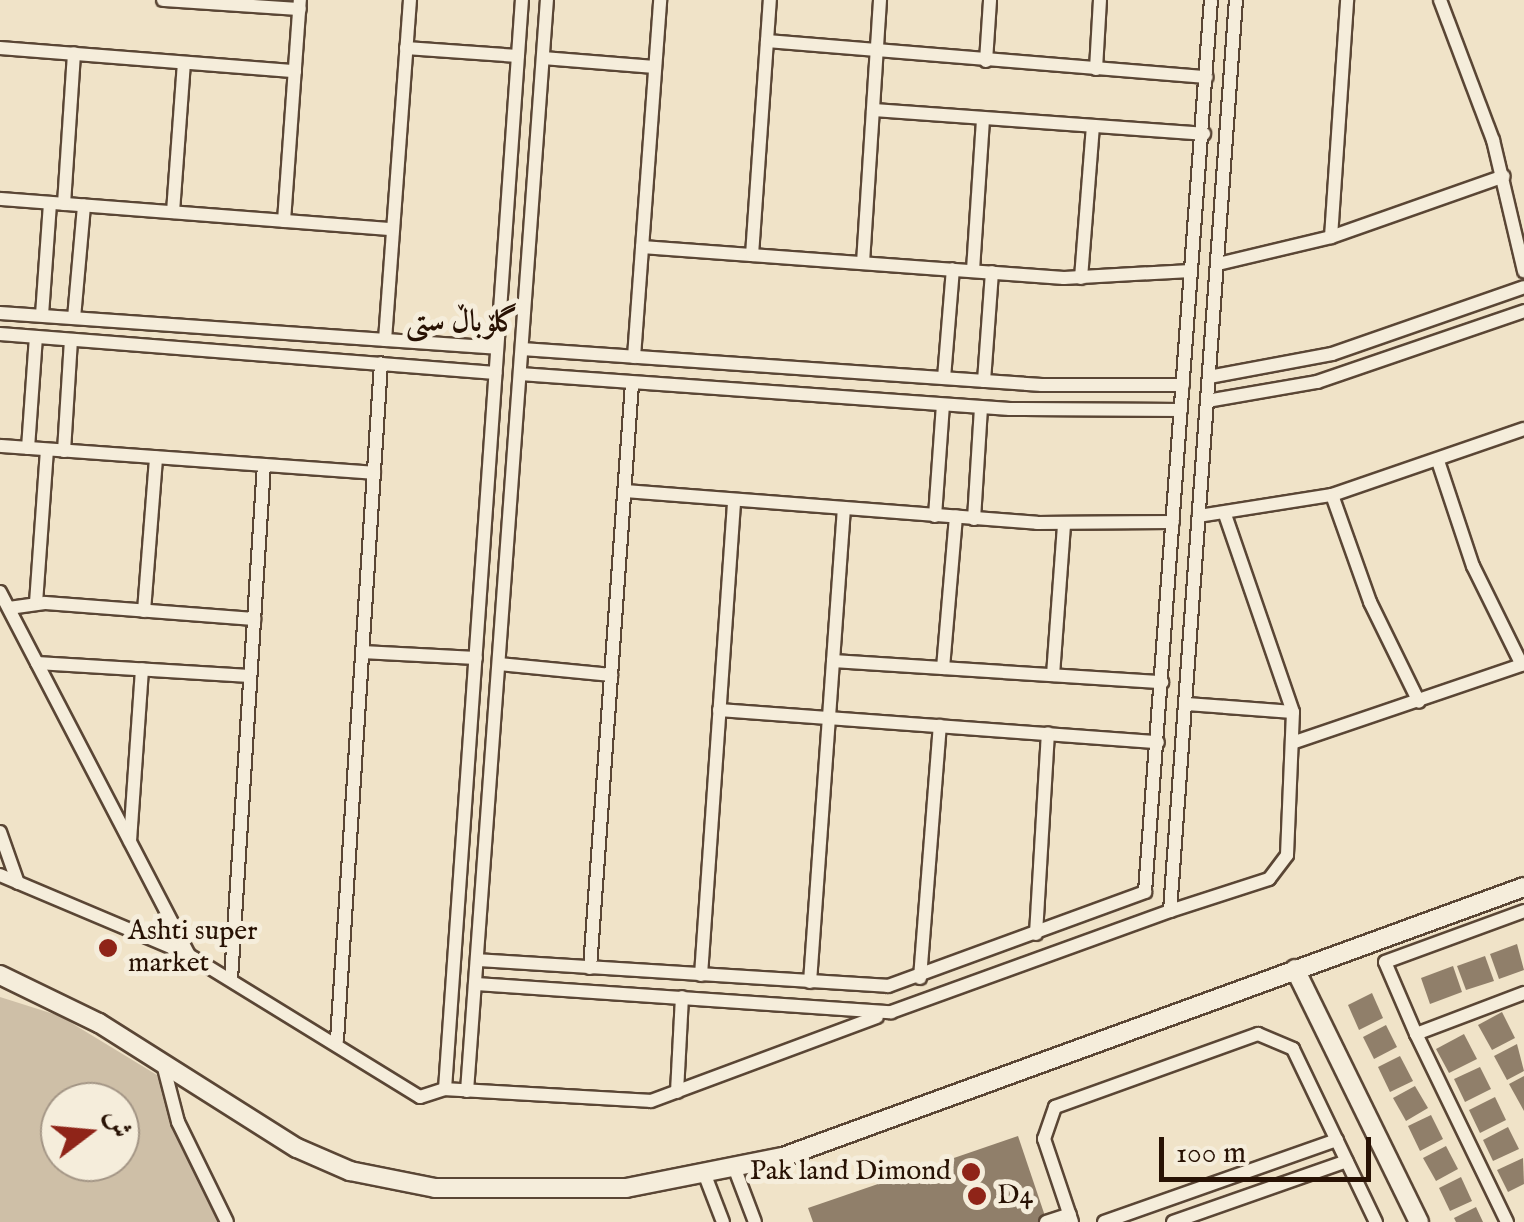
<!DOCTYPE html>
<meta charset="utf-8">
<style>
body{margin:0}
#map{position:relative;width:1524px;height:1222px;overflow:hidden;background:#f0e3c8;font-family:"IM FELL English",Amiri,serif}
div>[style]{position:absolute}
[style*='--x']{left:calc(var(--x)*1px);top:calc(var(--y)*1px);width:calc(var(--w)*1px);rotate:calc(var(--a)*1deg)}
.green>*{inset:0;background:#cebfa7}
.building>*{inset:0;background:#907f6a}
.roads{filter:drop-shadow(2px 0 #5a4635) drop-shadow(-2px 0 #5a4635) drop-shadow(0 2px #5a4635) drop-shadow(0 -2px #5a4635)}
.street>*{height:12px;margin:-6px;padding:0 6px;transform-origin:6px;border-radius:6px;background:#f5eddb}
.secondary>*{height:18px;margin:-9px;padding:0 9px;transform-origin:9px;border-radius:9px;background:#f5eddb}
.dots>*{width:28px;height:28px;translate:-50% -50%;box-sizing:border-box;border:5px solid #f5eddb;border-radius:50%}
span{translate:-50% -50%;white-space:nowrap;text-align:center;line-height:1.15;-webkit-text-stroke:10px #f5eddb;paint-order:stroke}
.poi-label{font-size:28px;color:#281204}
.left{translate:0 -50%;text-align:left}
.right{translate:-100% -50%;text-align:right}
.neighbourhood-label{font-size:30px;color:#281204;font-weight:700}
.north{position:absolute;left:40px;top:1082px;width:100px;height:100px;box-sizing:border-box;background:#f5eddb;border:2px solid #a39585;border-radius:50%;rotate:74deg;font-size:28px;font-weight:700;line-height:40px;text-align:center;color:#281204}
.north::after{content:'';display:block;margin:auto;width:35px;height:45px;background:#8f2418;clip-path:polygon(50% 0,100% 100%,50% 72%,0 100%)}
.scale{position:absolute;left:1159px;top:1137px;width:212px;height:45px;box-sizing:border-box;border:5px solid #281204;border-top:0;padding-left:12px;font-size:30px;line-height:35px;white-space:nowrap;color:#281204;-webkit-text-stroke:8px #f5eddb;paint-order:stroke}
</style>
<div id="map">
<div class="green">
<i style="clip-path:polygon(evenodd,0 997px,60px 1016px,157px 1075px,227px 1222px,0 1222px,0 997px,60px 1102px,120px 1102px,120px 1162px,60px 1162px,60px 1102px)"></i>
</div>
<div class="building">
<i style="clip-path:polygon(1517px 944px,1524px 970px,1499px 979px,1490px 954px)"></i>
<i style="clip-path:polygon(1485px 956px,1494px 981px,1466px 990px,1457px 966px)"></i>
<i style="clip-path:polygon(1453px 966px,1462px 992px,1430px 1004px,1421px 978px)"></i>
<i style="clip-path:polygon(1372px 993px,1383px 1018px,1359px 1030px,1348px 1005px)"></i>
<i style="clip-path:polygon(1502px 1012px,1515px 1038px,1492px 1050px,1478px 1025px)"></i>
<i style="clip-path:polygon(1386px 1025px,1397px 1047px,1374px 1059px,1363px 1037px)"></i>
<i style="clip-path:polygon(1464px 1034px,1477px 1059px,1449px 1073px,1436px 1049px)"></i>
<i style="clip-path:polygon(1517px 1044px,1524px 1071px,1507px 1080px,1494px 1056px)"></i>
<i style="clip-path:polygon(1400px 1056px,1413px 1081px,1390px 1092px,1378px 1067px)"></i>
<i style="clip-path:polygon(1480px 1067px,1491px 1089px,1465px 1102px,1454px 1079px)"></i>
<i style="clip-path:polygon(1524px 1076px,1524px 1111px,1509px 1084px)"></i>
<i style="clip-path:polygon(1415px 1086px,1428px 1108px,1406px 1121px,1393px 1098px)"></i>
<i style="clip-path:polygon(1495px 1097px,1506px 1120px,1480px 1133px,1469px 1110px)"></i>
<i style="clip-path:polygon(1431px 1115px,1443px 1139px,1420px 1151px,1408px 1126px)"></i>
<i style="clip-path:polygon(1508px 1127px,1519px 1149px,1493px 1161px,1483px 1140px)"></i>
<i style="clip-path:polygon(1018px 1136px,1047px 1222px,813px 1222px,808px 1208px)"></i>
<i style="clip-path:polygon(1446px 1146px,1458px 1169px,1436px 1181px,1423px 1158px)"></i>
<i style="clip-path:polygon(1523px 1158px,1524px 1184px,1508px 1192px,1497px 1170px)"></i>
<i style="clip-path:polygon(1461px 1177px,1472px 1201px,1450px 1211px,1439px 1188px)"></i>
<i style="clip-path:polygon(1476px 1207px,1483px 1222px,1456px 1222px,1454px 1218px)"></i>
</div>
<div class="roads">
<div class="street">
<i style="--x:163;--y:0;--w:137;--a:3.8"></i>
<i style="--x:1440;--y:0;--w:150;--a:69.3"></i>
<i style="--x:1493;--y:140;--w:135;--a:76.7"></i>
<i style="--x:767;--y:41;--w:441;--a:4.7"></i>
<i style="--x:0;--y:48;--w:296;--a:4.5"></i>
<i style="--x:406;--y:48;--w:112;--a:4.1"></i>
<i style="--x:543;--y:58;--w:112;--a:4.6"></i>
<i style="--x:986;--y:61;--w:61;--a:-86.2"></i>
<i style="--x:1096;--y:69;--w:69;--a:-86.7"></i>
<i style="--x:873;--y:110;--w:332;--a:4.1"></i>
<i style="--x:0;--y:199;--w:394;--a:4.4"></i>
<i style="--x:64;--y:204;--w:151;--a:-86.2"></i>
<i style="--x:173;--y:212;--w:149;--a:-85.8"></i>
<i style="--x:284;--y:221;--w:222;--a:-85.9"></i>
<i style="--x:1331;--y:237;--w:238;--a:-86.1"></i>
<i style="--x:642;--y:247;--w:423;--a:4.2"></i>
<i style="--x:1064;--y:278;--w:127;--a:-3.2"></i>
<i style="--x:752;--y:255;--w:256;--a:-86"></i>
<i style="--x:863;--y:263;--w:264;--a:-86.3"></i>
<i style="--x:1218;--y:264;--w:116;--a:-13.4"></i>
<i style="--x:1331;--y:237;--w:183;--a:-19.4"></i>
<i style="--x:973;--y:270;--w:152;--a:-86.2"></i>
<i style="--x:1081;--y:278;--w:152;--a:-85.5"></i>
<i style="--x:0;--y:313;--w:498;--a:4"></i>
<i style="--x:42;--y:315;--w:112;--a:-85.9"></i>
<i style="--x:74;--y:318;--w:113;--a:-84.9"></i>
<i style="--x:0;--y:334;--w:497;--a:4.5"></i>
<i style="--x:385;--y:340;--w:341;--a:-85.8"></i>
<i style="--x:522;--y:349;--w:521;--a:3.96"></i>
<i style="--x:1042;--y:385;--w:141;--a:0"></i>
<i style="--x:634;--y:357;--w:358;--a:-85.8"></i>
<i style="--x:520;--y:374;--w:491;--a:4.1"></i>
<i style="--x:1010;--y:409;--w:171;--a:0.3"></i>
<i style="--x:1209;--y:377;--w:125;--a:-10.6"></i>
<i style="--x:1332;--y:354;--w:203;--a:-19.2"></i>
<i style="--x:944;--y:378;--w:109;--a:-85.3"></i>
<i style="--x:984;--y:381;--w:109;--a:-85.8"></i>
<i style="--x:1207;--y:401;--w:112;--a:-9.8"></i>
<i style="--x:1317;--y:382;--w:219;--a:-18.9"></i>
<i style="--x:0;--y:446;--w:375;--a:4.1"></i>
<i style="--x:28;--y:448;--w:111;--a:-85.9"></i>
<i style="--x:64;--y:451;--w:111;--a:-86.4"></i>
<i style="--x:1438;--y:461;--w:111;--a:71.6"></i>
<i style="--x:1473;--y:566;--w:110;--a:63.7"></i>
<i style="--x:625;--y:491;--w:413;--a:4.4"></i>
<i style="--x:1037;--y:523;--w:136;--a:-0.4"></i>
<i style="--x:1332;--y:495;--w:114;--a:70.4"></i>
<i style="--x:1370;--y:602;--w:111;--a:63.9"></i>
<i style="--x:935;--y:516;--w:111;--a:-85.9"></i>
<i style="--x:1199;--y:516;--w:135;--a:-9"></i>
<i style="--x:1332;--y:495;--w:203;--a:-19"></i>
<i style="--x:974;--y:519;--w:112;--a:-86.4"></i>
<i style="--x:0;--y:592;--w:409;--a:62.5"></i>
<i style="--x:36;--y:603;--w:153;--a:-85.9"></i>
<i style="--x:9;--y:608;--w:36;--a:-8"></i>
<i style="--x:45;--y:603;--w:210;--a:4.4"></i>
<i style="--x:144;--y:611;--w:154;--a:-85.5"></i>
<i style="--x:362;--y:652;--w:114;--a:3"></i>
<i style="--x:833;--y:661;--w:330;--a:3.7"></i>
<i style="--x:37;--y:663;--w:213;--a:3.5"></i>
<i style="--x:499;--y:664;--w:113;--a:5.6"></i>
<i style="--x:943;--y:668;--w:152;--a:-85.1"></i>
<i style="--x:1053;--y:675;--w:151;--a:-85.8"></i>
<i style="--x:1187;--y:704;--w:106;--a:4.3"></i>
<i style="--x:719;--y:710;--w:440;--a:4.2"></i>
<i style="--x:1295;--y:742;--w:242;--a:-18.8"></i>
<i style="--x:0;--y:832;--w:54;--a:70.6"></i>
<i style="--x:130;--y:841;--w:172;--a:-86"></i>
<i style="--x:0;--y:875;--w:205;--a:22.9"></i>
<i style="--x:189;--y:955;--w:271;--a:31.6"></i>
<i style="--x:420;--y:1097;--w:26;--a:-18"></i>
<i style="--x:445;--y:1089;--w:206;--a:3.3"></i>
<i style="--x:651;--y:1101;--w:241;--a:-20.4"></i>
<i style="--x:1170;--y:911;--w:104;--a:-17.9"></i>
<i style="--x:1269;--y:879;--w:30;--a:-53"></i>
<i style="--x:1287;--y:855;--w:143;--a:-87.6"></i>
<i style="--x:1293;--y:712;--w:209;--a:-109"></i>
<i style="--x:1036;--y:934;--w:201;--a:-86.6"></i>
<i style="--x:477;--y:960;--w:412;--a:3.6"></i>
<i style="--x:888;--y:986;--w:274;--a:-20.1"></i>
<i style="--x:1145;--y:892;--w:894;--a:-85.77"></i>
<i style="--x:590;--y:968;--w:587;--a:-85.89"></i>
<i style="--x:701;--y:975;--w:476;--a:-86"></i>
<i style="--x:920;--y:978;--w:253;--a:-85.5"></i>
<i style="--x:231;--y:979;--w:515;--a:-86.33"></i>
<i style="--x:810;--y:982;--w:475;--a:-85.9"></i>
<i style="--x:475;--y:984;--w:417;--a:3.9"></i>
<i style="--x:891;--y:1012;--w:297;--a:-19.9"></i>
<i style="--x:1170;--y:911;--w:913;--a:-85.86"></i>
<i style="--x:1416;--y:1034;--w:78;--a:-113.3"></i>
<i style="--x:1385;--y:962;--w:148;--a:-20.1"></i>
<i style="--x:337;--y:1040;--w:678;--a:-86.28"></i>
<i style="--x:163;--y:1064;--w:60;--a:75.5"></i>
<i style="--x:178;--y:1122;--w:111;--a:63.9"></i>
<i style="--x:445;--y:1089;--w:1092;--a:-85.96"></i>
<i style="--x:467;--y:1091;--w:1094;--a:-85.81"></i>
<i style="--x:677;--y:1092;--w:95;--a:-87"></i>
<i style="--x:736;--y:1172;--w:53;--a:69.2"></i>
<i style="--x:706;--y:1178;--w:47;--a:68.9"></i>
<i style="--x:1046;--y:1222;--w:25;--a:-18"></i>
<i style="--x:1072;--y:1222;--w:88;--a:-108.6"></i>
<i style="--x:1044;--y:1139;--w:34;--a:-71"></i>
<i style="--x:1055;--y:1107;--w:216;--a:-19.8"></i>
<i style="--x:1258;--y:1034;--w:38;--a:23"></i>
<i style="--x:1293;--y:1049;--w:192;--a:64.4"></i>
<i style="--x:1104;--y:1222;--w:247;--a:-19.4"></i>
<i style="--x:1173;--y:1222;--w:184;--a:-19.3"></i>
<i style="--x:1507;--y:1222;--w:209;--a:-115.8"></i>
<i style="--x:1416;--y:1034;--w:116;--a:-20.8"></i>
</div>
<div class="secondary">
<i style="--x:1295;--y:969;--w:282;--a:63.9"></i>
<i style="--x:0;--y:975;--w:110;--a:25.9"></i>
<i style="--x:99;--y:1023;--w:234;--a:32.3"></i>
<i style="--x:297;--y:1148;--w:58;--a:23.5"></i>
<i style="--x:350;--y:1171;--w:87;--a:11.3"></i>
<i style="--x:435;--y:1188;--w:191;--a:0"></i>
<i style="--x:626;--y:1188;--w:160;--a:-11.2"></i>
<i style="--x:783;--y:1157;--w:789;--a:-20.02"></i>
</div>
</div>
<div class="dots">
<i style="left:108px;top:948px;background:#8f2418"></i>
<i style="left:971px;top:1172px;background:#8f2418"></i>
<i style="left:977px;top:1196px;background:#8f2418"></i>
</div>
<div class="poi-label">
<span class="left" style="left:128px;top:948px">Ashti super<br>market</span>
<span class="right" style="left:951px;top:1172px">Pak land Dimond</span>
<span class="left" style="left:997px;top:1196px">D4</span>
</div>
<div class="neighbourhood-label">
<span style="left:462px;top:323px">گلۆباڵ ستی</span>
</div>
<div class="north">ش</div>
<div class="scale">100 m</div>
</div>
